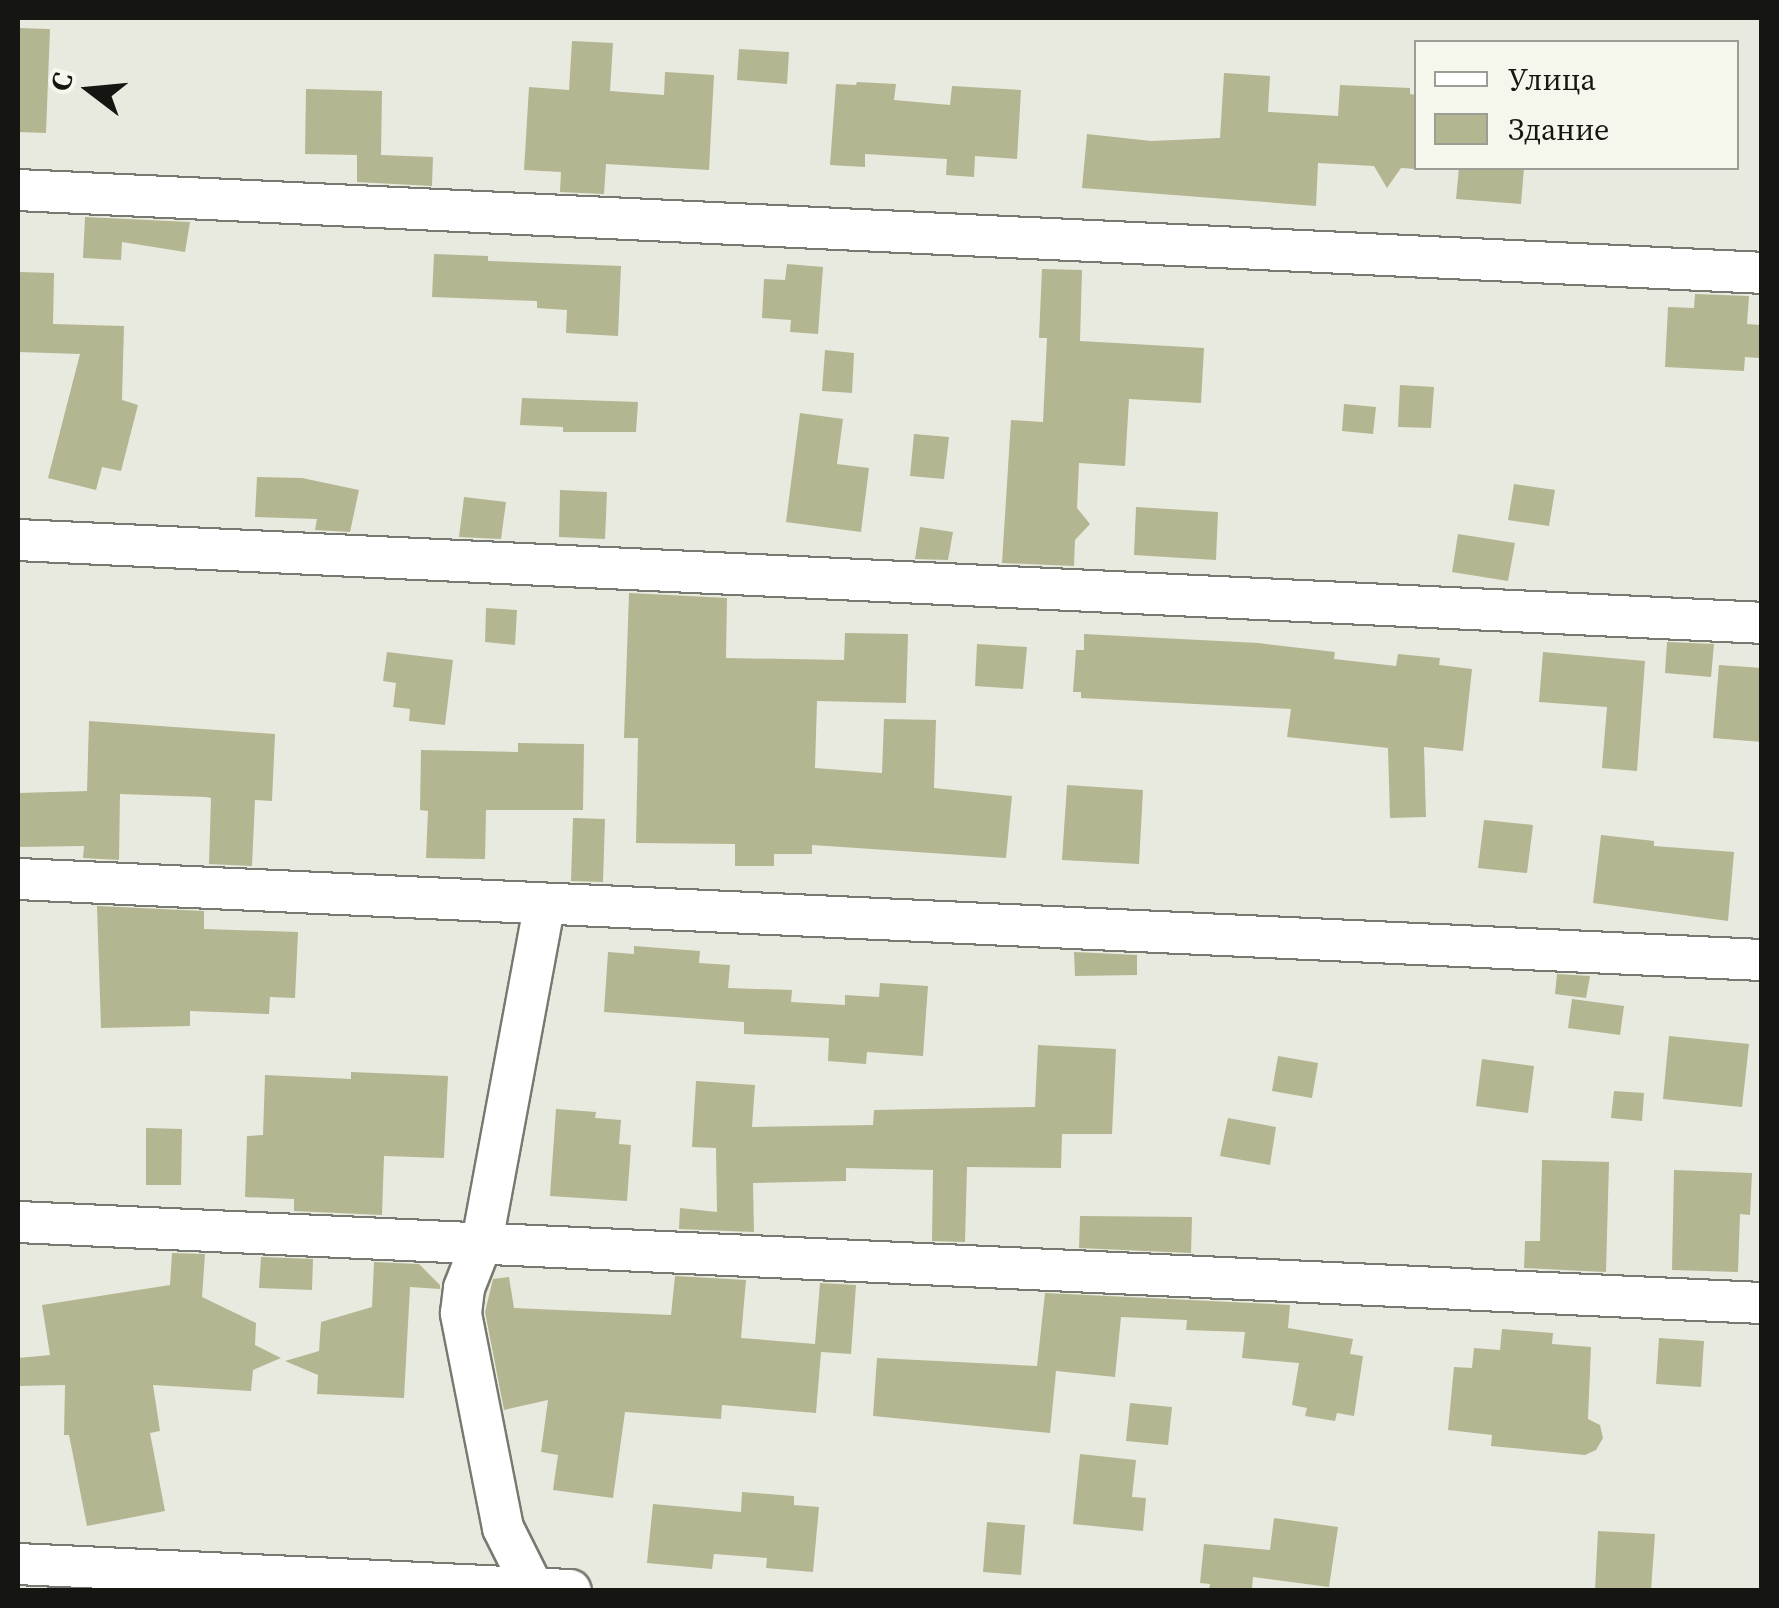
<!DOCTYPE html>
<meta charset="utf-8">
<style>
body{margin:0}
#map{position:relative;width:1779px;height:1608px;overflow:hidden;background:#e9eadf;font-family:"Source Serif 4",serif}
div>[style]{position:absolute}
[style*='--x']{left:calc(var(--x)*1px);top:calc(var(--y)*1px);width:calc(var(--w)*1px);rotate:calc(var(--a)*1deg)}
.building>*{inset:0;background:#b3b691}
.roads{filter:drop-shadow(2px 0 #787970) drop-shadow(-2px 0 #787970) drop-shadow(0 2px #787970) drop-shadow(0 -2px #787970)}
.minor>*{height:40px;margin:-20px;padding:0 20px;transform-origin:20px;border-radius:20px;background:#fff}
span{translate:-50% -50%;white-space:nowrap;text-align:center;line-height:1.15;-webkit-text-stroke:9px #f6f7ec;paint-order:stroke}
.frame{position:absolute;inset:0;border:20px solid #151511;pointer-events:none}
.legend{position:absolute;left:1414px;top:40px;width:325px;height:130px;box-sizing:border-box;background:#f6f7ec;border:2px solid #9c9d94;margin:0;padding:12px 18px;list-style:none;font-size:30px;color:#151511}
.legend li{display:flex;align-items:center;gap:20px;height:50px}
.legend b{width:50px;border:2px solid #9c9d94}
.north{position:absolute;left:40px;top:40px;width:100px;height:100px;-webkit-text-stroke:8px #f6f7ec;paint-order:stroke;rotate:286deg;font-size:28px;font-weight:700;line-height:40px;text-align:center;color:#151511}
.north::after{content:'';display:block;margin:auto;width:35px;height:45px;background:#151511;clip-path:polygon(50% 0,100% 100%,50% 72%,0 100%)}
</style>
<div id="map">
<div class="building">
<i style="clip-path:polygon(18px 28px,50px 29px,46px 133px,18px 132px)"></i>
<i style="clip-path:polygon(572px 41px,613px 43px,610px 91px,664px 95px,665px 72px,714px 75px,709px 170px,606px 164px,604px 194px,560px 192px,561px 172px,524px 170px,529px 87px,569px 90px)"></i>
<i style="clip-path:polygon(739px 49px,789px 52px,787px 84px,737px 80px)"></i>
<i style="clip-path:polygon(1224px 73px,1270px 76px,1268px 112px,1338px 116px,1340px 85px,1410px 88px,1410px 94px,1416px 95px,1416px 169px,1401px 168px,1387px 188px,1374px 166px,1318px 163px,1316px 206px,1082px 188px,1087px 134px,1151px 141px,1220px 138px)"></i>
<i style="clip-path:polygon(857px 82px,896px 84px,894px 100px,950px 105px,952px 86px,1021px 90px,1017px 159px,975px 156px,974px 177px,946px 175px,947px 159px,865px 154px,865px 167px,830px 165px,836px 84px,856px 85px)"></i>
<i style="clip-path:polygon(306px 89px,382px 91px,381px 155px,433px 157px,432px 186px,357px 182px,357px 155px,305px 154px)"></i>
<i style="clip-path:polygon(1459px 168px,1524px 168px,1521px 204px,1456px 199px)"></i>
<i style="clip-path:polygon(85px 217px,190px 222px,185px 252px,122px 242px,121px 260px,83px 258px)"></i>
<i style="clip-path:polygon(434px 254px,488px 256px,488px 261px,621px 266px,618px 336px,566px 333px,567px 310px,537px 308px,537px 301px,432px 297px)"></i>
<i style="clip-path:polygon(787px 264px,823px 267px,818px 334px,790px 332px,791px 320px,762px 318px,764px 279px,785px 280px)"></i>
<i style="clip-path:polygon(1042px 269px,1082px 270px,1080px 341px,1204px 348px,1201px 403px,1129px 399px,1125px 466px,1079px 463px,1077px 508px,1090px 524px,1075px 540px,1074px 566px,1002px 563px,1011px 420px,1043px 422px,1047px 338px,1039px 338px)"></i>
<i style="clip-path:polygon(18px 272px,54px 273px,53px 324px,124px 326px,122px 400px,138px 405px,121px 471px,102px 467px,96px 490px,48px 478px,80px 354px,18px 352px)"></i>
<i style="clip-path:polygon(1695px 294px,1749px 296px,1747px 324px,1761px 325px,1760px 358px,1745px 357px,1744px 371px,1665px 367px,1668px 307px,1694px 308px)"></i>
<i style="clip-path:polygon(825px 350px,854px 353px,852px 393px,822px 391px)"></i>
<i style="clip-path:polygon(1400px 385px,1434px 387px,1431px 428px,1398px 427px)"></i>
<i style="clip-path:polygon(522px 398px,638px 402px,636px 432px,563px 432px,563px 427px,520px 425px)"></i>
<i style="clip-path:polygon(1344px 404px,1376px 407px,1373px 434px,1342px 431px)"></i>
<i style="clip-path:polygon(800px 413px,843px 419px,837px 464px,869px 468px,861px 532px,786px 522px)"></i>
<i style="clip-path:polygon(914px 434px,949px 437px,944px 479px,910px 476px)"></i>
<i style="clip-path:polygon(257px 477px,302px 478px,359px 490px,350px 532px,315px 530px,317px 519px,255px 517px)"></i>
<i style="clip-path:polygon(1514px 484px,1555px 490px,1549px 526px,1508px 520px)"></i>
<i style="clip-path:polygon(560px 490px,607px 492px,605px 539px,559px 537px)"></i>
<i style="clip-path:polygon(464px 497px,506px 502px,501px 539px,459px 537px)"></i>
<i style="clip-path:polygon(1136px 507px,1218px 512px,1216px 560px,1134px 555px)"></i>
<i style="clip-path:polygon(920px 527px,953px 532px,948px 560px,915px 559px)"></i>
<i style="clip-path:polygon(1458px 534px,1515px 543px,1508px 581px,1452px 572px)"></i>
<i style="clip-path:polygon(629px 593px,727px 598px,726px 658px,844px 660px,845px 633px,908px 634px,906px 703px,817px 701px,815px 768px,882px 773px,884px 719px,936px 720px,934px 788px,1012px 796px,1006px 858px,812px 845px,812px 854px,774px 854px,774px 866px,735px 866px,735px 844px,636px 843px,638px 738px,624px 738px)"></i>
<i style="clip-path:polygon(486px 608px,517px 610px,515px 645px,485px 642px)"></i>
<i style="clip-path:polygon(1084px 634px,1258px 643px,1335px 652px,1334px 659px,1396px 666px,1398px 654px,1440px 658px,1439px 665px,1472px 669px,1463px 751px,1424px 747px,1426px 817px,1390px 818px,1388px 748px,1287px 737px,1291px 709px,1081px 698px,1081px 692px,1073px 692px,1076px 650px,1084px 650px)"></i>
<i style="clip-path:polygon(1667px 642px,1714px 644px,1711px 677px,1665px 673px)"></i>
<i style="clip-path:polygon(977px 644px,1027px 647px,1023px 689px,975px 686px)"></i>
<i style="clip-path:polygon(387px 652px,453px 660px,445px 725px,409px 721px,410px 709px,393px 707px,396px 683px,383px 681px)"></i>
<i style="clip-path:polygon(1543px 652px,1645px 661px,1637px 771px,1602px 768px,1607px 707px,1539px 702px)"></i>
<i style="clip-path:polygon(1719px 665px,1762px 668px,1762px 742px,1713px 738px)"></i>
<i style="clip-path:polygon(89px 721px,275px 734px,272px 801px,255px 800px,252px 866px,209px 864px,211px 798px,206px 797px,120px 794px,119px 860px,83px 858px,84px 846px,18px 847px,18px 793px,87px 791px)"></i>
<i style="clip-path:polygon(518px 743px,584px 744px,583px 810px,486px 810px,485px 859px,426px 858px,428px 811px,420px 810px,421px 750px,518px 752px)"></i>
<i style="clip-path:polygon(1067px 785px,1143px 790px,1139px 864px,1062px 860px)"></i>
<i style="clip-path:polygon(573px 818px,605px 819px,603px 882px,571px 881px)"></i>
<i style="clip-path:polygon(1484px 820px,1533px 825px,1527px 873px,1478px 868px)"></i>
<i style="clip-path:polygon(1601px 835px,1654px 841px,1654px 846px,1734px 852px,1728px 921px,1593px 903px)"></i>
<i style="clip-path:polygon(97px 906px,204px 911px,204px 929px,298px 932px,295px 998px,270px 997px,269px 1014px,190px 1011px,190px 1026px,101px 1028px)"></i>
<i style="clip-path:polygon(634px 946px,700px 951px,699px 963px,730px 965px,728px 988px,792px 990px,791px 1002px,845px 1005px,845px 995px,879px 997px,880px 983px,928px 986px,923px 1056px,867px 1052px,866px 1064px,828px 1061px,829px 1038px,744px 1034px,744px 1022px,604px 1012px,608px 952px,634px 954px)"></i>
<i style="clip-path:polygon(1074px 952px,1137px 955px,1137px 975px,1075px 976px)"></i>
<i style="clip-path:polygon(1557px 974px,1590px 976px,1586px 998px,1555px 994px)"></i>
<i style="clip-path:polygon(1572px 999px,1624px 1006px,1620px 1035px,1568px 1028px)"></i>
<i style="clip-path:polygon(1669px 1036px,1749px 1044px,1742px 1107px,1663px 1099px)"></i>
<i style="clip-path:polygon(1038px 1045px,1116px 1049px,1112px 1134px,1062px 1134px,1061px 1168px,967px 1167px,965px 1242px,932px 1241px,933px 1170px,846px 1168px,846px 1181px,753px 1183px,754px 1232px,679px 1229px,680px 1208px,717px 1212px,716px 1148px,692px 1147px,696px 1081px,755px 1085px,752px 1127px,873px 1125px,874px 1110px,1035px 1107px)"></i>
<i style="clip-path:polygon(1278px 1056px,1318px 1063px,1312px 1098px,1272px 1091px)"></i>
<i style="clip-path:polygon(1482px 1059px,1534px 1066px,1528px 1113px,1476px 1106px)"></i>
<i style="clip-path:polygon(351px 1072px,448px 1076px,444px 1158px,384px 1156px,382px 1215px,294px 1211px,294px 1199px,245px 1197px,247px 1136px,263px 1135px,265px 1075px,351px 1079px)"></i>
<i style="clip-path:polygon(1614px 1091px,1644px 1093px,1642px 1121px,1611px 1118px)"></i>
<i style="clip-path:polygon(556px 1109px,596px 1112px,595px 1118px,621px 1120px,619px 1144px,631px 1145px,627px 1201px,550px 1196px)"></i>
<i style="clip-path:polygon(1228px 1118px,1276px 1127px,1270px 1165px,1220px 1156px)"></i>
<i style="clip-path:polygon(146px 1128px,182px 1129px,181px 1185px,146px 1185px)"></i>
<i style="clip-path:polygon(1542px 1160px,1609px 1162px,1606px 1272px,1524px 1268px,1525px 1241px,1540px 1241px)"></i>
<i style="clip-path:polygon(1674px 1170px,1752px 1173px,1750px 1215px,1740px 1214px,1738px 1272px,1672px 1270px)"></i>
<i style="clip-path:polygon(1080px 1216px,1192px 1217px,1191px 1253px,1079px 1248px)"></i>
<i style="clip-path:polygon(172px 1253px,205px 1254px,202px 1297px,256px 1323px,255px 1345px,281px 1358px,253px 1370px,251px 1391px,153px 1385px,160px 1431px,150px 1433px,165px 1511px,87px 1526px,69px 1435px,64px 1435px,65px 1385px,18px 1386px,18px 1358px,50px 1355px,42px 1305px,170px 1285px)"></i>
<i style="clip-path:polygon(261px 1257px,313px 1259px,312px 1290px,259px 1288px)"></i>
<i style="clip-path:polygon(374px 1262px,419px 1264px,440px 1285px,440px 1289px,410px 1287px,404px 1398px,317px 1394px,318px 1375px,285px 1361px,319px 1351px,321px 1322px,372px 1307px)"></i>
<i style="clip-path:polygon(675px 1276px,746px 1280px,741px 1338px,815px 1344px,820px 1283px,856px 1285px,851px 1354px,821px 1352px,816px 1413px,722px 1405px,721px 1419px,625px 1412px,613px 1498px,553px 1490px,558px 1455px,541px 1452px,548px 1400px,504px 1410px,485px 1312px,493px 1279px,509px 1277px,514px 1308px,671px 1315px)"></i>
<i style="clip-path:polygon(1045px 1293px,1290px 1305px,1288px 1328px,1353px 1339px,1350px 1354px,1363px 1356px,1354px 1416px,1337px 1413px,1335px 1421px,1305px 1416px,1307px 1408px,1292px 1405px,1299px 1363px,1242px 1358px,1245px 1332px,1186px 1330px,1187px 1320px,1121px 1317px,1115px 1377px,1056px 1371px,1050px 1433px,873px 1416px,877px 1358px,1037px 1366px)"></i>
<i style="clip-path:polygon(1502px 1329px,1553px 1333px,1552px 1344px,1591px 1347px,1588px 1419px,1600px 1425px,1603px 1438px,1596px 1450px,1585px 1455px,1491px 1446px,1492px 1435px,1448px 1430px,1454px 1367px,1472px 1368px,1474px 1348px,1500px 1350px)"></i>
<i style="clip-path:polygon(1659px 1338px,1704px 1341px,1701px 1387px,1656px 1384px)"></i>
<i style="clip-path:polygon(1130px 1403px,1172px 1407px,1168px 1445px,1126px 1441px)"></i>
<i style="clip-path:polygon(1080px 1454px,1136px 1460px,1132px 1497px,1146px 1498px,1143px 1531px,1073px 1524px)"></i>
<i style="clip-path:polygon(742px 1492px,794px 1496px,794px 1505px,819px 1507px,813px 1572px,766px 1568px,767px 1558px,714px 1554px,712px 1569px,647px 1563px,653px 1504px,741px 1512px)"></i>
<i style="clip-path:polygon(1274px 1518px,1338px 1527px,1329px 1587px,1253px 1577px,1252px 1588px,1246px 1590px,1209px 1590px,1210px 1584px,1200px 1583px,1204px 1544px,1270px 1550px)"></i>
<i style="clip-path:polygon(987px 1522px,1025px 1525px,1021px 1575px,983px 1572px)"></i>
<i style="clip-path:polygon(1598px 1531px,1655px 1534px,1651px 1590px,1595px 1590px)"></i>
</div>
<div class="roads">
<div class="minor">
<i style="--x:18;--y:190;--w:1746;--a:2.72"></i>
<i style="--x:18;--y:540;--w:1746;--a:2.72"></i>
<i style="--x:18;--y:879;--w:1746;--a:2.66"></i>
<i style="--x:18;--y:1222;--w:1746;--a:2.66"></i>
<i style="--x:18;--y:1564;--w:553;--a:2.7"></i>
<i style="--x:534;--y:1590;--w:69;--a:-116.6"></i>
<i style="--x:503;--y:1528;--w:219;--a:-101.1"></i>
<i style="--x:461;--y:1313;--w:25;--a:-83"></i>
<i style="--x:464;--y:1288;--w:49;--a:-68.6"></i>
<i style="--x:482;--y:1242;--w:342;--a:-79.5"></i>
</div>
</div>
<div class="frame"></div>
<ul class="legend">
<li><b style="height:12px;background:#fff"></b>Улица</li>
<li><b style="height:28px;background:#b3b691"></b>Здание</li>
</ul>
<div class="north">С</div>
</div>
